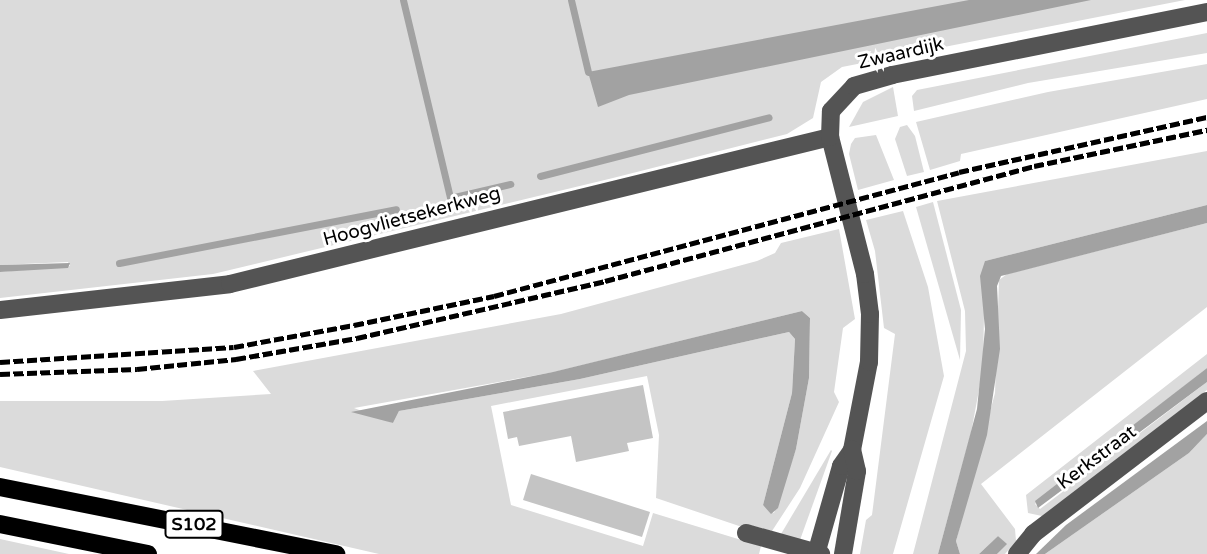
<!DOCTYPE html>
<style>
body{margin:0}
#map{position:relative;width:1207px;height:554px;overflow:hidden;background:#fff;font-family:"Varela Round",sans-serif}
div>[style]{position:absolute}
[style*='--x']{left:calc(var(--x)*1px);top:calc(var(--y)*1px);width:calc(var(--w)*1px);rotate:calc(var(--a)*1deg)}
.green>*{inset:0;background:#dbdbdb}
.water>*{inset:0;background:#a2a2a2}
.stream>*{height:7px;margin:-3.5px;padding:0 3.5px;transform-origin:3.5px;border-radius:3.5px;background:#a2a2a2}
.building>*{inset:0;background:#c4c4c4}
.minor>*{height:18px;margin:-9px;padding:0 9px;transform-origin:9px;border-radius:9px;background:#545454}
.major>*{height:18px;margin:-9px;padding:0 9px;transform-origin:9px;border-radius:9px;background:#000}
.rail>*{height:5px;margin-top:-2.5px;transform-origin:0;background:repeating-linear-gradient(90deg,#000 0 10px,transparent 0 13.5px)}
span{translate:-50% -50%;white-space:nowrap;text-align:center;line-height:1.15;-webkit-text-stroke:6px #fff;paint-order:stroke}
.shield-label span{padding:2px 5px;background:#fff;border:2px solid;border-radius:5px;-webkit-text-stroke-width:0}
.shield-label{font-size:18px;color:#000;font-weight:700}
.street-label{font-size:19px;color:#000}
</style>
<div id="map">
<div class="green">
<i style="clip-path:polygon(0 0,1185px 0,842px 67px,821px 82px,813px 118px,787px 134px,613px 178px,213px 274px,0 298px,0 272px,70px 266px,68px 262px,0 265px)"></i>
<i style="clip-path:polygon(1207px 33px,1207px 53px,1028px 83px,914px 111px,912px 96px,917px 90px)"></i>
<i style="clip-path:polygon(1207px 64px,1207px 99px,961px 154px,960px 161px,930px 170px,916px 122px,1048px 92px)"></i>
<i style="clip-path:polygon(893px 87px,898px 116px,849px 127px,863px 102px)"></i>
<i style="clip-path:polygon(907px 125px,915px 136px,924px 172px,907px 176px,895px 139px,900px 127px)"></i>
<i style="clip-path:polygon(876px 135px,894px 180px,858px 190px,849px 154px,851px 144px,855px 138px)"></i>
<i style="clip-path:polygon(1207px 151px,1207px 205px,985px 261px,983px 368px,971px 433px,938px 554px,913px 554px,966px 351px,965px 311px,937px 201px)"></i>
<i style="clip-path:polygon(933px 202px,961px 310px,960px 360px,916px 207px)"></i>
<i style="clip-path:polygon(903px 211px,928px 287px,944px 376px,893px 554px,860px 554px,866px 520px,872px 515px,895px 334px,884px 328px,875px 251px,866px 220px)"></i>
<i style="clip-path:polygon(1207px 223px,1207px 307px,981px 484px,1015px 529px,1016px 541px,1005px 554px,997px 554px,1006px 544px,998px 536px,979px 554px,960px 554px,956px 541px,995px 393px,999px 280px,1007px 274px)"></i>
<i style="clip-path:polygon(evenodd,839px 229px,855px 319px,843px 328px,834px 392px,839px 402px,800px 488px,772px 531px,750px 525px,748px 529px,656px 498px,659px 435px,647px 376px,491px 406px,511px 505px,643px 546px,653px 513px,761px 546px,759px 554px,379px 554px,0 467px,0 401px,162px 401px,271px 394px,253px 371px,561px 314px,757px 261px,775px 253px,781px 243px,839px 229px,802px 311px,810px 318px,809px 378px,796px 449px,774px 513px,763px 505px,792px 393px,795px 339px,789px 332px,580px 379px,399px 411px,393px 423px,354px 408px,554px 372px,802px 311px)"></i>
<i style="clip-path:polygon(1207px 354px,1207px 368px,1035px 504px,1040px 509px,1207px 382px,1207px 390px,1042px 516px,1028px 513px,1026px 495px)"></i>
<i style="clip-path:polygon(1207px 434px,1207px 554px,1045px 554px,1189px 453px)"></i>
<i style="clip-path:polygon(832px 451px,800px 540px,781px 534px,831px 450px)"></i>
<i style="clip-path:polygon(0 539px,69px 554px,0 554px)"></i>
</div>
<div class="water">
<i style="clip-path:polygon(969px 0,1091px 0,629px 95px,598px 107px,588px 72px)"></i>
<i style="clip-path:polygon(1207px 205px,1207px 223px,1001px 276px,997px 286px,1000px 349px,987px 435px,956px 541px,960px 554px,938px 554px,977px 409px,985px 329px,980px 276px,985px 261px)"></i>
<i style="clip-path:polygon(70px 263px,68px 268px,0 272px,0 265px)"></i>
<i style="clip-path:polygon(802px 311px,810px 318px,809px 378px,796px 449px,778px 508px,771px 514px,763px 505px,792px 393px,795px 339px,789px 332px,580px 379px,399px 411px,393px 423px,351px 412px,553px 372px)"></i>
<i style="clip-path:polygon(1207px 368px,1207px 382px,1038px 508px,1035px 501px)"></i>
<i style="clip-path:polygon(1207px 421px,1207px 434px,1189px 453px,1045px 554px,1036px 554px,1066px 525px)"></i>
<i style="clip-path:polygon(998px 536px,1007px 544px,997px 554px,979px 554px)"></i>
</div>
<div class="stream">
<i style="--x:403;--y:0;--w:204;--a:76.6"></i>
<i style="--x:450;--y:198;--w:62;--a:-13.1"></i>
<i style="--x:571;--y:0;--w:74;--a:76.7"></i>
<i style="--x:540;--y:176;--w:236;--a:-14.4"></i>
<i style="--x:119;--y:263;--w:282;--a:-11"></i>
</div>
<div class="building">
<i style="clip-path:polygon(643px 385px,653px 438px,627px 443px,629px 451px,576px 462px,571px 436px,519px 446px,517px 437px,508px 439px,503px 412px)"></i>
<i style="clip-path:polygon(531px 474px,650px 512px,642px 537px,523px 500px)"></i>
</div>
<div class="minor">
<i style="--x:0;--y:310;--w:231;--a:-6.4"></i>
<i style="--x:230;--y:284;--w:618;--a:-13.77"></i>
<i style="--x:746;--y:533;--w:78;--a:15.6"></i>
<i style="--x:816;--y:554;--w:91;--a:-74.1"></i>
<i style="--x:841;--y:466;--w:19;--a:-55"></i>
<i style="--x:852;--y:450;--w:90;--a:-79.1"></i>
<i style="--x:869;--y:362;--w:48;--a:-88.8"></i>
<i style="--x:870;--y:314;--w:40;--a:-97.1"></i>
<i style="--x:865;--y:274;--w:141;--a:-104.3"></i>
<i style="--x:830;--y:137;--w:26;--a:-88"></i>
<i style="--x:831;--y:111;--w:34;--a:-47"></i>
<i style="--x:854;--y:86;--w:40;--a:-16"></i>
<i style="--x:892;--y:75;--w:321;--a:-11.3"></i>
<i style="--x:843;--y:554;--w:84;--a:-80.4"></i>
<i style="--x:857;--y:471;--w:22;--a:-103"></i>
<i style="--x:1017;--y:554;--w:26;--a:-51"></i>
<i style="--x:1033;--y:534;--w:219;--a:-37.4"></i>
</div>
<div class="major">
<i style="--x:0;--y:487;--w:343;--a:11.3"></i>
<i style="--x:0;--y:524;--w:151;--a:11.5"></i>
</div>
<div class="rail">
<i style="--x:0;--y:362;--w:234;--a:-3.7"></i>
<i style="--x:234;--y:347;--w:122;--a:-10.4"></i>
<i style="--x:354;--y:325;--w:143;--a:-11.7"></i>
<i style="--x:494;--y:296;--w:481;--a:-14.9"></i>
<i style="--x:959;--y:172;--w:254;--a:-12.5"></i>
<i style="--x:0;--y:374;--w:137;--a:-2.1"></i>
<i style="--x:137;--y:369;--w:100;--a:-5.8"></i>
<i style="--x:236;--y:359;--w:123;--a:-9.8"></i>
<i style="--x:357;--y:338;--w:254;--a:-12.9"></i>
<i style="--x:605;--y:281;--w:444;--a:-15"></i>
<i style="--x:1034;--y:166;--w:177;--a:-11.8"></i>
</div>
<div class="shield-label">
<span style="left:194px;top:524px">S102</span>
</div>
<div class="street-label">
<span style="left:901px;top:54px;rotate:-13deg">Zwaardijk</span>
<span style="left:412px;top:217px;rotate:-15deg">Hoogvlietsekerkweg</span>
<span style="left:1097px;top:458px;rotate:-37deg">Kerkstraat</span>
</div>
</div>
